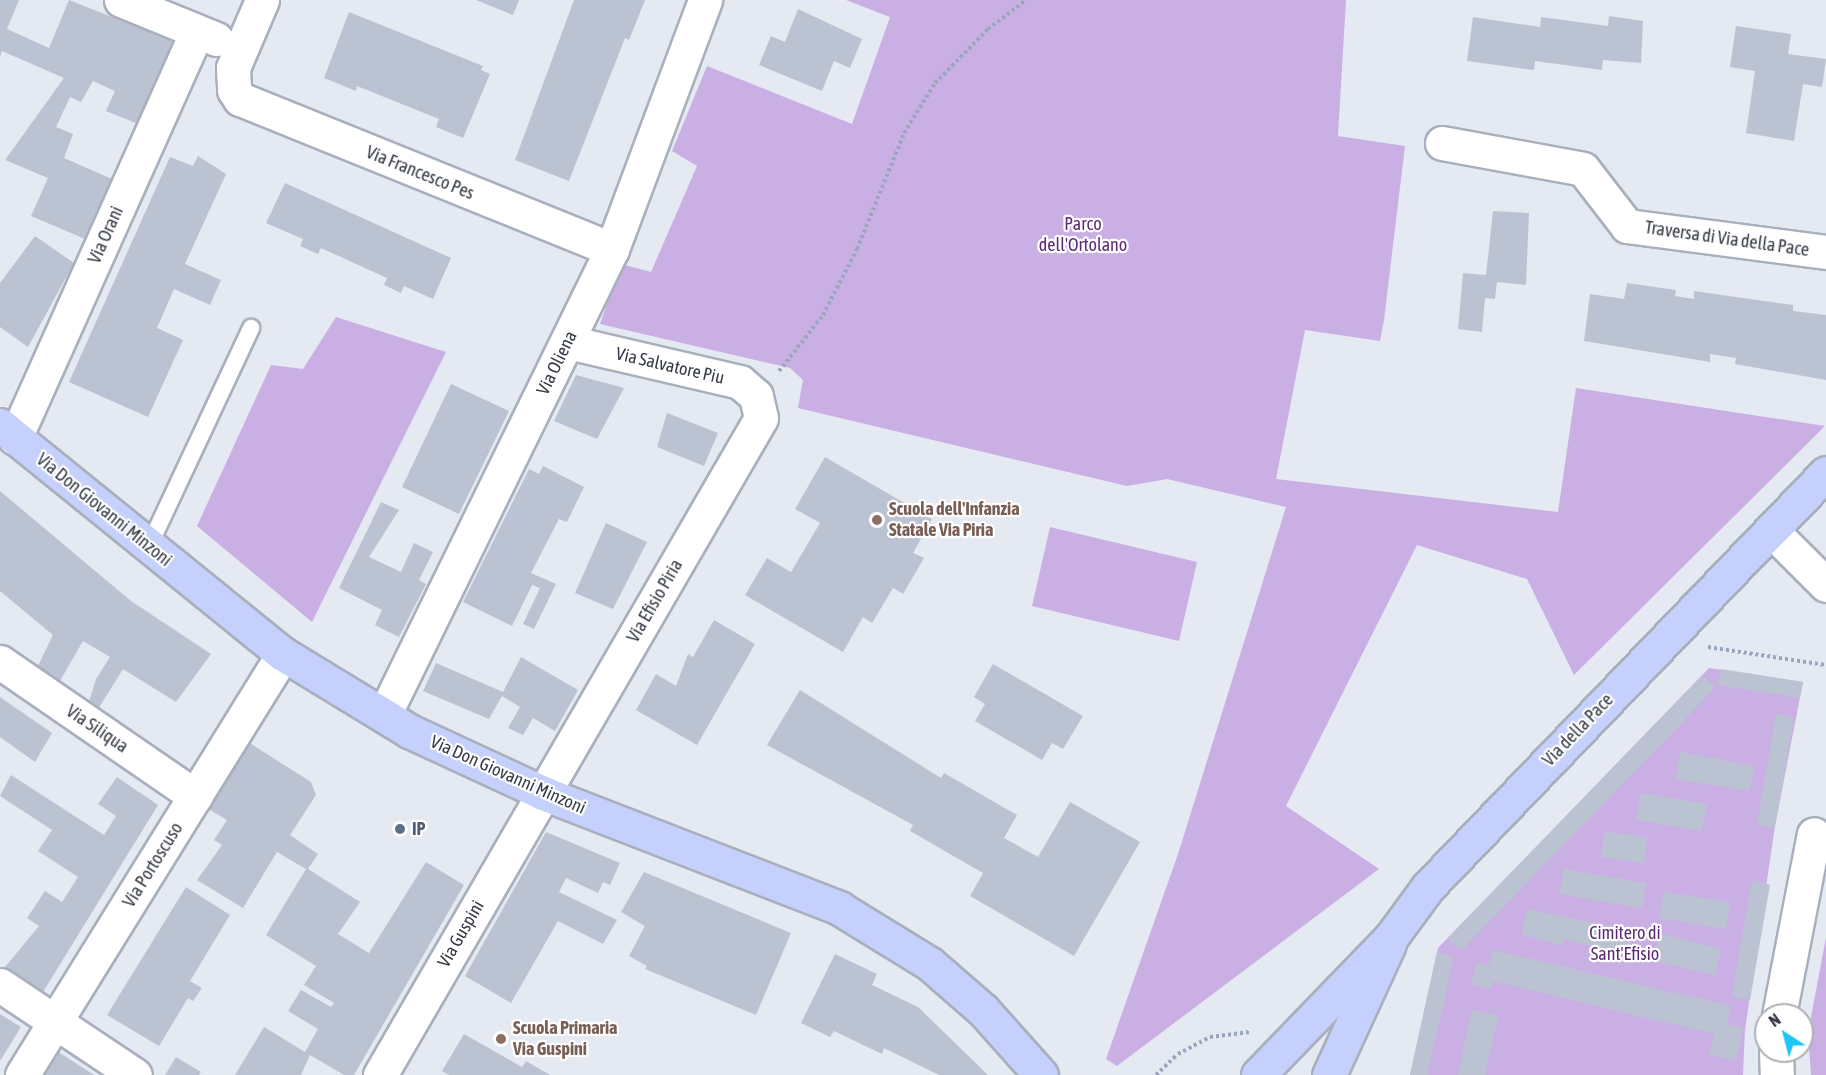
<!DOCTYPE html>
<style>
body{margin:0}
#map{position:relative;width:1826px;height:1075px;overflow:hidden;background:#e5e9f2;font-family:"Asap Condensed",sans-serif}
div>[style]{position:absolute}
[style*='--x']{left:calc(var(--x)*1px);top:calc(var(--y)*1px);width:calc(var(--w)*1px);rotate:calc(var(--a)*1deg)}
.green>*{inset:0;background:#caafe5}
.building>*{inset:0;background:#bbc3d3}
.path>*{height:4px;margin-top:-2px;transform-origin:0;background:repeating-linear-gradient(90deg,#9aa5be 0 3px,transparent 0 6px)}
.roads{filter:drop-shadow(2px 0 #a8afbd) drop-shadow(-2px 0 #a8afbd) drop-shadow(0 2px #a8afbd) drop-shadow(0 -2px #a8afbd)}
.lane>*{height:16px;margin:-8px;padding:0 8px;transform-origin:8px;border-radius:8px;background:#fff}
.street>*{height:33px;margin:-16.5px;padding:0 16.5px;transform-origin:16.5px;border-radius:16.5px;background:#fff}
.secondary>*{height:33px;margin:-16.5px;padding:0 16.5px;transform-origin:16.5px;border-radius:16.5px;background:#c5d0fd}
.dots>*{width:16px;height:16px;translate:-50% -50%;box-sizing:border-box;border:3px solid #fff;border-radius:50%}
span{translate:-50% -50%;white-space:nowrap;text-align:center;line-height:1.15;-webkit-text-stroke:4.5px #fff;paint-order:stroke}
.street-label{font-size:18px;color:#353a44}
.park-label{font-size:18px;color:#5c2a74}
.education-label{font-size:18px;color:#785e54;font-weight:700}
.left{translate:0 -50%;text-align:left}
.service-label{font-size:18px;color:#4e5e75;font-weight:700}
.north{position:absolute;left:1754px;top:1003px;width:60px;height:60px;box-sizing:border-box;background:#fff;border:2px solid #aeb0b4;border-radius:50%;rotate:324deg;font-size:16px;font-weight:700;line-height:24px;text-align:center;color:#353a44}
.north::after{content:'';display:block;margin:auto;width:21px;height:27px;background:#1cc8f3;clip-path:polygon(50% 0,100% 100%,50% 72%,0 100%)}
</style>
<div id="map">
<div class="green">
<i style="clip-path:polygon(846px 0,1346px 0,1338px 136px,1405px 146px,1384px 320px,1380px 341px,1305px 330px,1276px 479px,1558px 512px,1576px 388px,1825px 426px,1574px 675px,1527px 579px,1417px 545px,1286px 806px,1379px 869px,1117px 1066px,1106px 1059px,1179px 851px,1286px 507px,1167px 479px,1127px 486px,798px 408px,803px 380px,790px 368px,600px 324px,621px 264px,651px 272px,697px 166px,672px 151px,707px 66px,852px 124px,890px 17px)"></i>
<i style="clip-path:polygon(336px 317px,446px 352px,312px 622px,197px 526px,271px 365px,303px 369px)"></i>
<i style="clip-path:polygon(1050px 527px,1197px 562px,1179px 641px,1032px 606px)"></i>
<i style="clip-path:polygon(1709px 668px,1803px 682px,1775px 826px,1745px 1030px,1743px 1075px,1410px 1075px,1438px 948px)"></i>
<i style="clip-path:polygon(1826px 937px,1826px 1075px,1811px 1075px,1808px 1033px)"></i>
</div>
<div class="building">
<i style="clip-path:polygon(0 0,19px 0,7px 29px,49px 48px,69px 0,175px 42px,138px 124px,106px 111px,115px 91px,93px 81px,81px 102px,70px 97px,56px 127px,73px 134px,64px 158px,112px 179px,85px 239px,31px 216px,48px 178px,5px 160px,64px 78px,2px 51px,0 57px)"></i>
<i style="clip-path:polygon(476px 0,519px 0,513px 15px)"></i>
<i style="clip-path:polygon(574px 0,645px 0,629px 40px,625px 38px,569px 181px,515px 160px)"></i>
<i style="clip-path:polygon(798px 9px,862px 39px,850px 68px,834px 61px,822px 91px,759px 65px,771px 36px,785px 42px)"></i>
<i style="clip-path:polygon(349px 12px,483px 66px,481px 70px,490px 74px,463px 138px,436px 127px,439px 119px,357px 86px,356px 91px,324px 78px)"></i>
<i style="clip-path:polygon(1609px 16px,1643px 21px,1641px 63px,1603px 60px,1602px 70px,1535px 61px,1534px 70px,1467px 61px,1473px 17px,1540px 27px,1541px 17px,1608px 26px)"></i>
<i style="clip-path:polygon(1736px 26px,1791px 34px,1788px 54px,1826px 59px,1822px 87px,1803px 84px,1794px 141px,1746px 133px,1755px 71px,1730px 67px)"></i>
<i style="clip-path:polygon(198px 156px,226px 174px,185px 264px,221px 280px,210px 305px,174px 289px,157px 328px,183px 340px,148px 417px,69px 382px,170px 157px,193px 166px)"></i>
<i style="clip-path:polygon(285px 183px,451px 258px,433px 299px,404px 286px,401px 293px,384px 285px,387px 278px,321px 248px,318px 254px,300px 246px,303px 239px,266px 223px)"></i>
<i style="clip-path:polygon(1493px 211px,1529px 213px,1526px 285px,1497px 282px,1495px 299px,1485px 298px,1482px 332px,1458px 329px,1463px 273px,1486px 275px)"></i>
<i style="clip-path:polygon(35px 236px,74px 263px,28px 347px,0 327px,0 283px)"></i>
<i style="clip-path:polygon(1627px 283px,1676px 290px,1675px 296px,1694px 299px,1694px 291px,1793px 305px,1793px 311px,1826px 315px,1826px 380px,1735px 364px,1736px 358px,1710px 354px,1710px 362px,1584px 341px,1590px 294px,1624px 299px)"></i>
<i style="clip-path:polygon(576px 375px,624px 388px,597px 439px,554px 421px)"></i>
<i style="clip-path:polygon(451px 384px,509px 411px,459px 514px,402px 487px)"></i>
<i style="clip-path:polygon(667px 413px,718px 433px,704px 466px,657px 447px)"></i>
<i style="clip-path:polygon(825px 457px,932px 519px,913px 553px,924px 558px,903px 594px,893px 588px,872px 623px,863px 617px,843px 652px,745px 595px,767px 558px,791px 572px,820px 523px,795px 509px)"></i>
<i style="clip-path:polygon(543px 466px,584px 487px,567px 522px,559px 519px,531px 573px,556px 584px,534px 629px,523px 624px,540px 588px,532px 585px,512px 626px,463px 602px,529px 469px,539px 474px)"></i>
<i style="clip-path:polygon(0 491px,131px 601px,211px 654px,176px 702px,123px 669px,95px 714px,87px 708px,96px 679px,110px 657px,83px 641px,57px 686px,35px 672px,53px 635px,0 591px)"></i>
<i style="clip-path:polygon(381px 502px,399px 510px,369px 557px,401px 572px,414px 543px,433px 552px,419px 580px,426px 584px,399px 637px,375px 625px,382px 610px,339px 588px)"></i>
<i style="clip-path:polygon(606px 523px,647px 542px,613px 609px,575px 593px)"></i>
<i style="clip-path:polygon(714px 620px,755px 644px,697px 745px,636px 710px,656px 674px,676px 686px,688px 654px,693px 657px)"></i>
<i style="clip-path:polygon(521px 657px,578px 690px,555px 731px,533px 718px,523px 735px,508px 728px,520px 707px,502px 696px,489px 719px,423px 691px,436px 663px,503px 692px)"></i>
<i style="clip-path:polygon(993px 664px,1083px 716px,1063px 749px,1052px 743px,1042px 760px,975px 721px,985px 704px,974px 697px)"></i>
<i style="clip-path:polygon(1721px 669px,1803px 682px,1800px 698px,1717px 685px)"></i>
<i style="clip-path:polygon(1702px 676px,1716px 687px,1461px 951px,1448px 938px)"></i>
<i style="clip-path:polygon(800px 690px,941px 778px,944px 773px,1017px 815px,1004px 838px,1038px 857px,1070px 802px,1140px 842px,1074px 956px,970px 896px,983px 873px,910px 831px,913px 825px,767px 745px)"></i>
<i style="clip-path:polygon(0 697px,52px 733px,35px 762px,0 737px)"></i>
<i style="clip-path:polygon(1776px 714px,1794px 717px,1775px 826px,1770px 828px,1757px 825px)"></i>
<i style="clip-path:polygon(248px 742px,311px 782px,316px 795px,290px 835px,318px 854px,308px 869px,360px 902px,338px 934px,369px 953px,426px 862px,464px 885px,354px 1075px,344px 1075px,310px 1055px,301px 1075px,235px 1075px,264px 1027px,305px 1052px,318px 1029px,288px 1011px,301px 990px,331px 1007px,334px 1003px,304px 985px,316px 966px,266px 935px,306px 869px,277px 852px,243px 908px,197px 880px,222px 845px,214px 840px,227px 820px,207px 808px)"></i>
<i style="clip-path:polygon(1680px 752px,1754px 766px,1750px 791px,1676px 779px)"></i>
<i style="clip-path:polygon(11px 775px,104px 835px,116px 816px,98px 804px,117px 777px,158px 805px,43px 992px,5px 967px,39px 926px,27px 918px,45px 891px,62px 902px,78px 877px,38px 851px,52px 830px,0 796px)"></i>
<i style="clip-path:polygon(1641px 793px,1707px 804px,1702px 831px,1636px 820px)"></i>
<i style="clip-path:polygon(546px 832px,620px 863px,610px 885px,603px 882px,598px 893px,566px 878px,559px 892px,617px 920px,603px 944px,558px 921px,511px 1003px,465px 976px)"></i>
<i style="clip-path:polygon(1605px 832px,1647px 837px,1644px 863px,1601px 857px)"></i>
<i style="clip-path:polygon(1564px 869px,1646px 883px,1642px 908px,1559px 894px)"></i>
<i style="clip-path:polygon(644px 872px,791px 933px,756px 1015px,645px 969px,647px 966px,629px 956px,645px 926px,621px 912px)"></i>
<i style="clip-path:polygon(1752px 880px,1770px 885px,1750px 1000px,1732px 997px)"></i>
<i style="clip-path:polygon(186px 887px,230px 915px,190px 981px,202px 988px,193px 1001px,188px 998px,159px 1046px,107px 1015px)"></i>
<i style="clip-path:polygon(1664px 892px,1730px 902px,1726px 929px,1659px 918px)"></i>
<i style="clip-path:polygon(1528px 909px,1633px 931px,1627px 955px,1565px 939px,1563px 946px,1521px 934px)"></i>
<i style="clip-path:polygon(1660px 933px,1721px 949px,1715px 975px,1652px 960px)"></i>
<i style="clip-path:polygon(1493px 950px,1731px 1006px,1727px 1024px,1743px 1028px,1735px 1061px,1709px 1055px,1715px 1034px,1492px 981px,1490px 989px,1471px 984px,1477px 962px,1489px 965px)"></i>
<i style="clip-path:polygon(1437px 952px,1454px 957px,1427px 1075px,1410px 1075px)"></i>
<i style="clip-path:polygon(835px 954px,877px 974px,872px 985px,918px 1007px,988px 1075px,939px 1075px,884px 1048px,882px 1054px,834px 1031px,830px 1037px,801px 1023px)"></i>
<i style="clip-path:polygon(1472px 1010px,1498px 1015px,1485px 1075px,1458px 1075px)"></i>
<i style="clip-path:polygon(0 1014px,21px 1027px,0 1061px)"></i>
<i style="clip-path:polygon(464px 1034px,522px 1067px,526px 1061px,550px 1075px,449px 1075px,442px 1071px)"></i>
<i style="clip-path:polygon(57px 1051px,94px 1075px,42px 1075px)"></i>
<i style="clip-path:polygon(176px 1057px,201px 1072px,199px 1075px,165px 1075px)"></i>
</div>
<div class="path">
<i style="--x:779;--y:371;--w:71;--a:-51.8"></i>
<i style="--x:823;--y:315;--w:74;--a:-62.7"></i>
<i style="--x:857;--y:249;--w:125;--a:-67.9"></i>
<i style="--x:904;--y:133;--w:59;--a:-58.2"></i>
<i style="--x:935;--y:83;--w:76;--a:-45.5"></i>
<i style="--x:988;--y:29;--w:48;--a:-37.3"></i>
<i style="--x:1708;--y:647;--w:119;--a:8.7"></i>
<i style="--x:1156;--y:1075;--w:30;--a:-44"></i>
<i style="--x:1178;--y:1054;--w:36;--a:-28"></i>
<i style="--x:1210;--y:1037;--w:40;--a:-7.1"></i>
</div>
<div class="roads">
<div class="lane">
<i style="--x:149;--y:546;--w:241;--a:-64.9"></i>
</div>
<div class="street">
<i style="--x:121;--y:0;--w:103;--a:22.3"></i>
<i style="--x:262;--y:0;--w:74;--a:113.1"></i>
<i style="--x:233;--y:68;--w:22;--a:87"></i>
<i style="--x:234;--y:90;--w:11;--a:56"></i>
<i style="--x:240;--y:99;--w:401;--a:22"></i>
<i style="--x:1442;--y:143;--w:143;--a:10.4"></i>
<i style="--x:1583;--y:169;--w:72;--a:52.3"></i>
<i style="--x:1627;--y:226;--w:201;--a:7.4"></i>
<i style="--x:15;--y:438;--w:445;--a:-65.9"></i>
<i style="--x:1772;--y:531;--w:76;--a:45"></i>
<i style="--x:0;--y:662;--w:237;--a:34.5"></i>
<i style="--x:384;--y:715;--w:519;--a:-63.93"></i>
<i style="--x:612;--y:249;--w:266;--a:-69.5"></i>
<i style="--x:0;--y:985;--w:162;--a:33.7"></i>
<i style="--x:1779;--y:1015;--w:184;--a:-79.1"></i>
<i style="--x:1776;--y:1051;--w:24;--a:88"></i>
<i style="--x:22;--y:1075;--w:495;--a:-58.2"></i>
<i style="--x:380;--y:1075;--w:759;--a:-59.89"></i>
<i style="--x:761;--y:418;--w:23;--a:-103"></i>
<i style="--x:756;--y:396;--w:21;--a:-139"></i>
<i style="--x:740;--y:382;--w:177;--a:-166.9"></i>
</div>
<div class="secondary">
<i style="--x:0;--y:425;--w:364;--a:39"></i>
<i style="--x:283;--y:654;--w:148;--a:31.4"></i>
<i style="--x:409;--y:731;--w:148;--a:24.8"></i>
<i style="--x:543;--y:793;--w:318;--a:21.2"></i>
<i style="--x:839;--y:908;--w:107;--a:31.6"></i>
<i style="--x:930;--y:964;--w:70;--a:41"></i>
<i style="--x:983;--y:1010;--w:87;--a:48.3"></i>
<i style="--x:1258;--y:1075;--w:193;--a:-46"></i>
<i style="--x:1392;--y:936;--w:61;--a:-53.7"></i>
<i style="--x:1428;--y:887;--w:574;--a:-46.13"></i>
<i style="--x:1329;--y:1075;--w:144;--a:-65.4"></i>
</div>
</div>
<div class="dots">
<i style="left:877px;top:520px;background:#8d6e63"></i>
<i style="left:400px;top:829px;background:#5c6f8a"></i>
<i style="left:501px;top:1039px;background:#8d6e63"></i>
</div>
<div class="street-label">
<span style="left:420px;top:173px;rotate:22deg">Via Francesco Pes</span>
<span style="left:106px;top:235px;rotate:-66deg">Via Orani</span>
<span style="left:1727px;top:239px;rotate:8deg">Traversa di Via della Pace</span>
<span style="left:557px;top:363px;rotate:-64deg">Via Oliena</span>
<span style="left:670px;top:366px;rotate:13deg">Via Salvatore Piu</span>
<span style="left:104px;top:510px;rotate:39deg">Via Don Giovanni Minzoni</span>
<span style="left:655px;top:601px;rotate:-60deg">Via Efisio Piria</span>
<span style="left:97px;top:729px;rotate:34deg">Via Siliqua</span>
<span style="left:1578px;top:730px;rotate:-46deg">Via della Pace</span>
<span style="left:508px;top:775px;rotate:24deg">Via Don Giovanni Minzoni</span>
<span style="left:153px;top:865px;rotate:-58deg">Via Portoscuso</span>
<span style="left:461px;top:934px;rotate:-60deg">Via Guspini</span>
</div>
<div class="park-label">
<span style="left:1083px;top:235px">Parco<br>dell'Ortolano</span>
<span style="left:1625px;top:944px">Cimitero di<br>Sant'Efisio</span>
</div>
<div class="education-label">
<span class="left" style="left:889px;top:520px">Scuola dell'Infanzia<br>Statale Via Piria</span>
<span class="left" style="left:513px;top:1039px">Scuola Primaria<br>Via Guspini</span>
</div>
<div class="service-label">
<span class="left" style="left:412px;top:829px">IP</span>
</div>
<div class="north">N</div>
</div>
